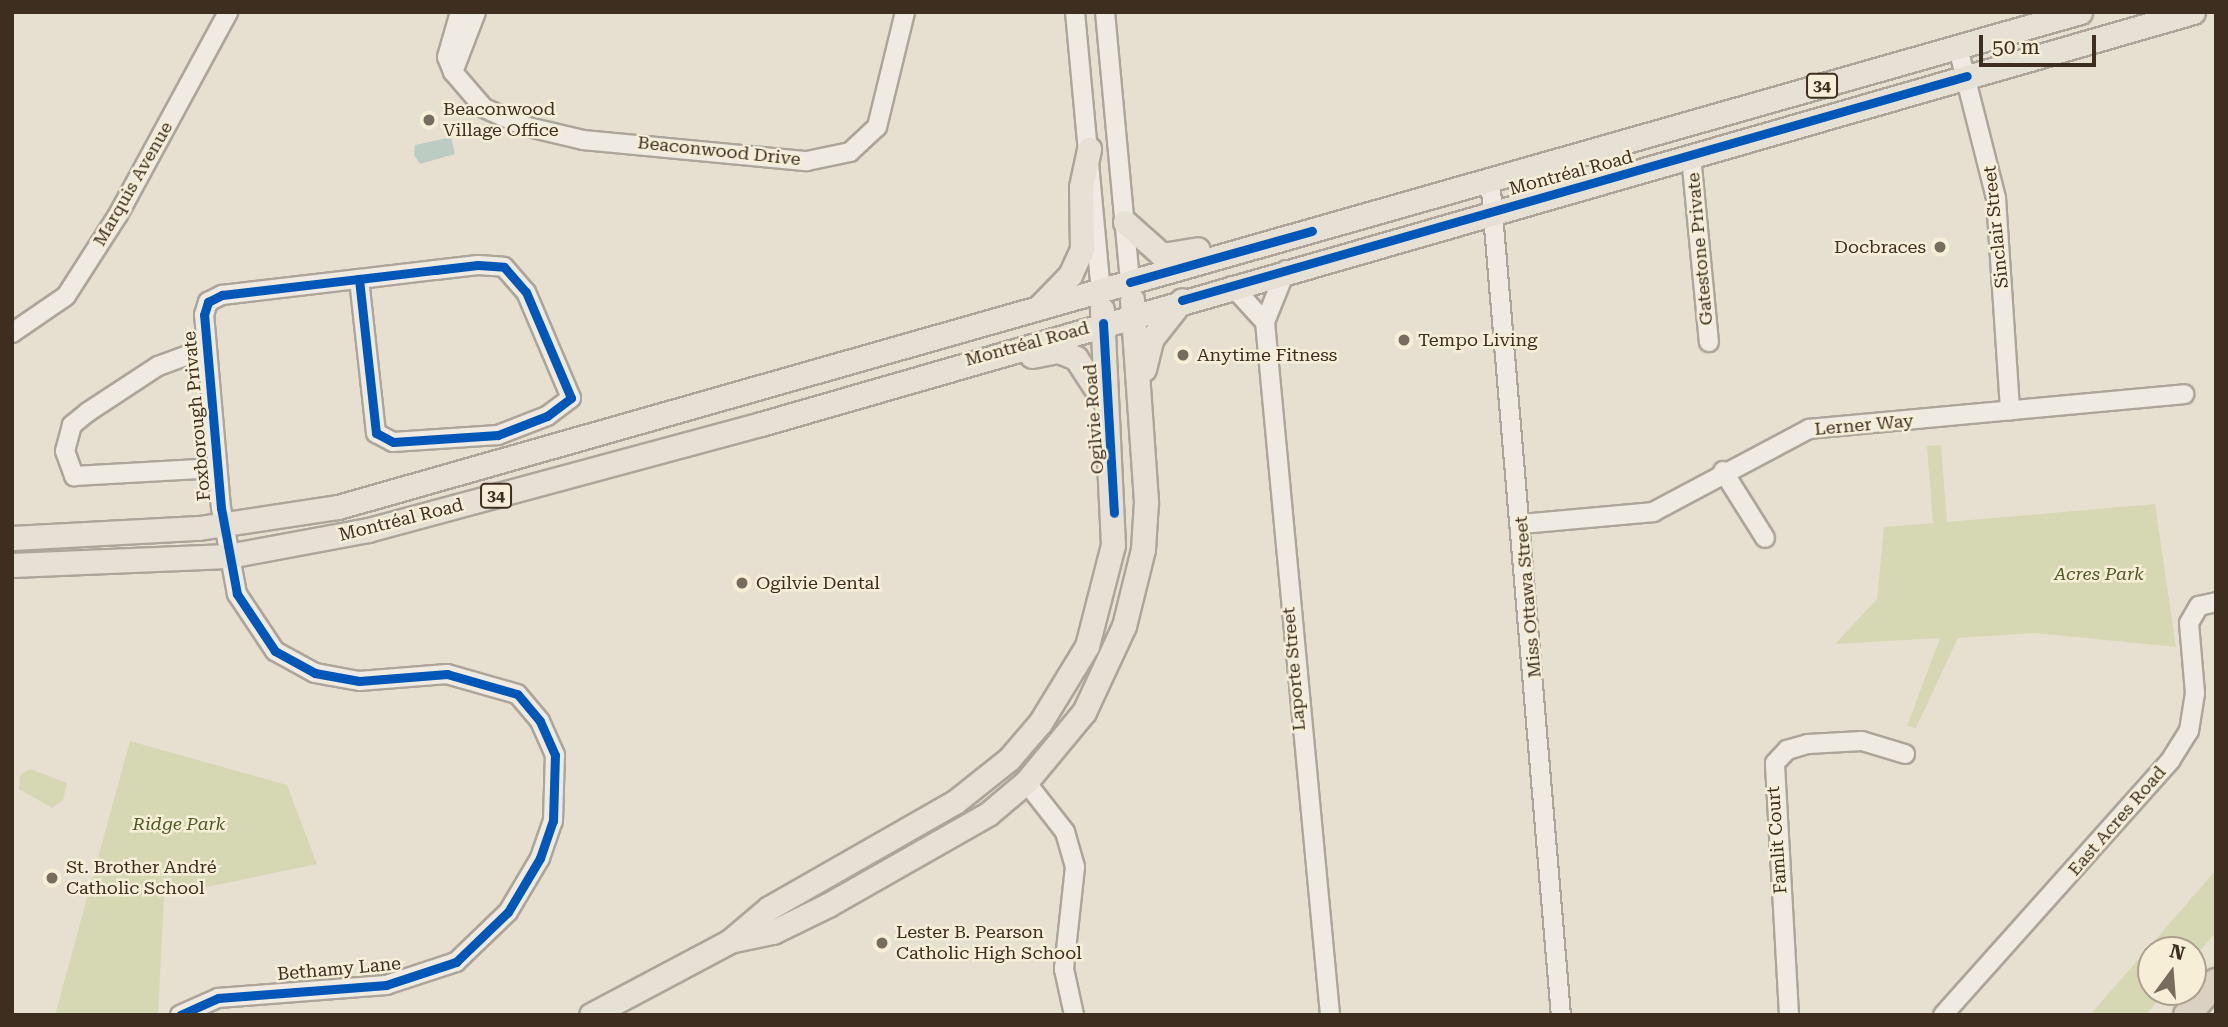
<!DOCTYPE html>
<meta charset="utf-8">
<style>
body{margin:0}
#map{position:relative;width:2228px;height:1027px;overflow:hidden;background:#e7e0d1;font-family:"Roboto Serif",serif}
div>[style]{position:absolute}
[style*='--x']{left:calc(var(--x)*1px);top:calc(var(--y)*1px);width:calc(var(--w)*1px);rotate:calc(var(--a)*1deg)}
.green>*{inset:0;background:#d6d7b3}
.water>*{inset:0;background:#bcccc2}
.roads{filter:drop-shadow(2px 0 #ada599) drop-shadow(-2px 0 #ada599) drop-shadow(0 2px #ada599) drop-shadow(0 -2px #ada599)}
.minor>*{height:18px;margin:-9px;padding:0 9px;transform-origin:9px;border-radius:9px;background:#efebe3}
.major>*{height:23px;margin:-11.5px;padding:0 11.5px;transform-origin:11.5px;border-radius:11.5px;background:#e6e1d4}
.highway>*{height:26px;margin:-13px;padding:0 13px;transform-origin:13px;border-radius:13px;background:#dad1c2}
.cycleway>*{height:9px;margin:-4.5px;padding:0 4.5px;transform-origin:4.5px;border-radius:4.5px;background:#0057b8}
.dots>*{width:19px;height:19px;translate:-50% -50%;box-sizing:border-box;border:4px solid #f7eed8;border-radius:50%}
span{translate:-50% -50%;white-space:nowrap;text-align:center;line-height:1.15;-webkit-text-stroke:5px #f7eed8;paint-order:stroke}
.shield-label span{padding:2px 5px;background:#f7eed8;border:2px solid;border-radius:5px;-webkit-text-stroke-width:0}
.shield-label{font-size:16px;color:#3d2e20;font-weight:700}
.poi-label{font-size:18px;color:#3d2e20}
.left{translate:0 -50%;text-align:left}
.right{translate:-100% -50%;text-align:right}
.street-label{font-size:18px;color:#3d2e20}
.park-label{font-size:18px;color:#4d5a26;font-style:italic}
.frame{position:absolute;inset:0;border:14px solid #3d2e20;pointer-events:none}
.north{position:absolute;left:2137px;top:936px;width:70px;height:70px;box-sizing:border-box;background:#f7eed8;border:2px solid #ada18e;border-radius:50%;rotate:16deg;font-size:19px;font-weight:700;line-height:28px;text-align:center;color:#3d2e20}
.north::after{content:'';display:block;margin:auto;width:24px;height:32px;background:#786c5e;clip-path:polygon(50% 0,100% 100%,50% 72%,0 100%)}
.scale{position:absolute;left:1979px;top:35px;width:117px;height:32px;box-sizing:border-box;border:4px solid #3d2e20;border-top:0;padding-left:9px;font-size:21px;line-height:24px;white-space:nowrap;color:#3d2e20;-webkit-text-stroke:5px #f7eed8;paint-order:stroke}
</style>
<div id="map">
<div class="green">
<i style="clip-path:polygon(1941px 445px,1947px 522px,2155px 504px,2176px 647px,2034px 633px,1958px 638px,1916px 728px,1907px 726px,1940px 638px,1835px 644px,1877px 599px,1884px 527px,1933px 523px,1927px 446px)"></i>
<i style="clip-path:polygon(130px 741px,287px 785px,317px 864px,164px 896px,158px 1015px,55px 1015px)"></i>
<i style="clip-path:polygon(30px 769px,67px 783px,63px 800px,52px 808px,19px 789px,20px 775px)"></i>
<i style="clip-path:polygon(2216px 870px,2216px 932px,2193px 959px,2193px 950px,2151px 950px,2151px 992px,2165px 992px,2146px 1015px,2090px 1015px)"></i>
</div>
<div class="water">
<i style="clip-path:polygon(451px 137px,455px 154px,420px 164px,414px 155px,415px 145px)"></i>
</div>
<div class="roads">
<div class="minor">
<i style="--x:460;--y:12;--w:47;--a:106.1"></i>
<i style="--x:447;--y:57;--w:16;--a:68"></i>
<i style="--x:453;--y:72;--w:48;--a:49.3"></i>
<i style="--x:484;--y:108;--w:44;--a:24.2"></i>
<i style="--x:524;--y:126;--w:61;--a:13.3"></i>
<i style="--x:583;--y:140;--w:225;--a:5.4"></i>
<i style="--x:807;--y:161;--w:44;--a:-11.8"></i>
<i style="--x:850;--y:152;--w:37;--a:-43"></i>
<i style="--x:877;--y:127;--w:118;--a:-76.3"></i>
<i style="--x:1075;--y:12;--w:279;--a:84.7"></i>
<i style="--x:1105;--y:12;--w:271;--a:84.7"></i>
<i style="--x:1958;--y:48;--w:155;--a:75.8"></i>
<i style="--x:1996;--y:198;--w:213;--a:86.2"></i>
<i style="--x:453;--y:72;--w:64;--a:-69"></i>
<i style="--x:1691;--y:156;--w:187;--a:84.5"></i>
<i style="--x:1490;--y:179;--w:839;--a:85.15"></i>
<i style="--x:1286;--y:270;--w:56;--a:112"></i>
<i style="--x:1265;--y:322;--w:696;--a:84.64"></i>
<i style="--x:1232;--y:286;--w:49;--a:47.5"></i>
<i style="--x:12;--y:333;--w:65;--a:-34.4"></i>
<i style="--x:66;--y:296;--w:96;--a:-57.3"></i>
<i style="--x:118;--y:215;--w:231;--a:-61.5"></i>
<i style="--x:207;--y:348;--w:52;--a:159.8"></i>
<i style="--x:158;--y:366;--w:84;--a:146.7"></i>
<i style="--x:88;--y:412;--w:21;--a:141"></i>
<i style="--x:72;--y:425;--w:27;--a:105"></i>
<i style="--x:65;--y:451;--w:27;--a:70"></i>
<i style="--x:74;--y:476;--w:143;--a:-3.2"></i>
<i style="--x:1723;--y:471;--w:79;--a:57.9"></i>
<i style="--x:1522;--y:524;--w:132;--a:-5.2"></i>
<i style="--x:1653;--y:512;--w:177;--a:-28"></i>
<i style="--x:1809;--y:429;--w:377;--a:-5.3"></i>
<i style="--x:1026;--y:782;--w:63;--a:52"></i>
<i style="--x:1065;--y:832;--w:36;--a:74"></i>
<i style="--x:1075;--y:867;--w:103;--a:96.2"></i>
<i style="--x:1064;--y:969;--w:47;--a:77.7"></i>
<i style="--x:180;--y:1015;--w:42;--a:-24.1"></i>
<i style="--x:218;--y:998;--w:169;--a:-4.4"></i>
<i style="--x:386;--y:985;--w:74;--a:-18.2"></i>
<i style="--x:456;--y:962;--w:72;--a:-43.9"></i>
<i style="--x:508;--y:912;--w:63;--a:-59.3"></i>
<i style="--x:540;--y:858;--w:39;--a:-71"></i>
<i style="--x:553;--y:821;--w:66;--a:-88.3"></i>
<i style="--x:555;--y:755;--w:37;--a:-114"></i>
<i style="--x:540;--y:721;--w:35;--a:-130"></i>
<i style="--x:517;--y:694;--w:73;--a:-164.1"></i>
<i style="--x:447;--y:674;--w:88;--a:175.5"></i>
<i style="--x:359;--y:681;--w:45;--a:-169.7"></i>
<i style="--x:315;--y:673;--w:46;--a:-151.2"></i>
<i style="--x:275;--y:651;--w:69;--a:-123.7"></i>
<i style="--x:237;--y:594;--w:87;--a:-100.5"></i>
<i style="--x:221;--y:508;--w:194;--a:-95"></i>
<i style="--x:204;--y:315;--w:14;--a:-73"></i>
<i style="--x:208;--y:302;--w:16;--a:-27"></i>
<i style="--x:222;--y:295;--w:138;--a:-6.7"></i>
<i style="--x:359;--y:279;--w:77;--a:-6.8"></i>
<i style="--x:435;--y:270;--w:43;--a:-6.6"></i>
<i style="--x:478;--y:265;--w:26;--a:4"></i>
<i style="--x:504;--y:267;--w:33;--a:49"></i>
<i style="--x:526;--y:292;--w:115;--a:67"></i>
<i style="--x:571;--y:398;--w:30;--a:143"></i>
<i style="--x:547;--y:416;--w:53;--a:158.8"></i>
<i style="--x:498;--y:435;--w:105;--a:176.2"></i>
<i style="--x:393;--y:442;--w:19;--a:-152"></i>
<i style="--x:376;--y:433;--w:155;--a:-96.3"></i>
<i style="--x:1789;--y:1015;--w:252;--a:-93.2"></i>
<i style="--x:1775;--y:763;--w:18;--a:-47"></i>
<i style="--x:1787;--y:750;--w:22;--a:-16"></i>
<i style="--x:1808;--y:744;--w:54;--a:-3.2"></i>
<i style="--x:1862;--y:741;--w:45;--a:16.8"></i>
<i style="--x:1943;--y:1015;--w:341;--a:-48.2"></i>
<i style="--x:2170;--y:761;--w:36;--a:-58"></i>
<i style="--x:2189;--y:731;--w:38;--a:-81"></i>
<i style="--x:2195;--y:693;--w:70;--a:-94.9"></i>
<i style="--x:2189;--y:623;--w:20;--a:-60"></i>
<i style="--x:2199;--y:606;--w:17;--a:-13"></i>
</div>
<div class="major">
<i style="--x:1125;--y:222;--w:50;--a:41.7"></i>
<i style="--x:1162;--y:255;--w:36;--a:-9"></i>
<i style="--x:1039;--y:307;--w:45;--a:-45.9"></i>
<i style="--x:1070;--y:275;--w:29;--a:-65"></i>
<i style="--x:1082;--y:249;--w:62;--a:-90.9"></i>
<i style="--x:1081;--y:187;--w:39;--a:-78"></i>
<i style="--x:1032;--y:356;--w:26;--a:-11"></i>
<i style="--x:1058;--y:351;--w:19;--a:21"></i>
<i style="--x:1076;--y:358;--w:51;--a:56.9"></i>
<i style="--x:1144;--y:369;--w:32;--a:-76"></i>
<i style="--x:1152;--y:338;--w:48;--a:-51.7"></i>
<i style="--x:12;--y:538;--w:187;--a:-3.1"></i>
<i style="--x:199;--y:528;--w:141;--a:-8.6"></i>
<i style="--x:338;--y:507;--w:1811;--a:-15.86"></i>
<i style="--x:12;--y:565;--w:216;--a:-2.4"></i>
<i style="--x:228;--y:556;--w:142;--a:-10.5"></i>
<i style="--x:368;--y:530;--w:407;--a:-15.1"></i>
<i style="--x:761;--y:424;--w:1490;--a:-16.05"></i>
<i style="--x:734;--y:940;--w:40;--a:-12"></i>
<i style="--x:773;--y:932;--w:61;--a:-26.1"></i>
<i style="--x:828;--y:905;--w:184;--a:-29.6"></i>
<i style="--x:988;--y:814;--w:50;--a:-40.1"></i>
<i style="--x:1026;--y:782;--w:91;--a:-50.4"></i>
<i style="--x:1084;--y:712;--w:95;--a:-65.1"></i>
<i style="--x:1124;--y:626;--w:79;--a:-76.1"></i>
<i style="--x:1143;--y:549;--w:48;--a:-86.4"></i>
<i style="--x:1146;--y:501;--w:202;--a:-94"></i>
<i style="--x:591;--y:1015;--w:157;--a:-28"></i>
<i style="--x:730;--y:941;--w:51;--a:-40.2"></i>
<i style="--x:769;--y:908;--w:214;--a:-29.7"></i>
<i style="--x:955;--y:802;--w:69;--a:-38.5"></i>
<i style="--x:1009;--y:759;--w:48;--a:-49.3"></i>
<i style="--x:1040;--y:723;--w:90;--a:-58.6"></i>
<i style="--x:1087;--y:646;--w:104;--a:-75.6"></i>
<i style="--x:1113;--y:545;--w:236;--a:-92.7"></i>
</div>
<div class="highway">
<i style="--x:2187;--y:1015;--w:44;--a:-48.7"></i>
</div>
</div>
<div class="cycleway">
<i style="--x:1130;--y:282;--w:189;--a:-15.7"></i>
<i style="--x:1182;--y:300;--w:816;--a:-15.93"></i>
<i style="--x:1103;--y:323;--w:190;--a:86.7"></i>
<i style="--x:180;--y:1015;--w:42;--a:-24.1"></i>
<i style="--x:218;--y:998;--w:169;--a:-4.4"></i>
<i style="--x:386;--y:985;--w:74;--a:-18.2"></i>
<i style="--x:456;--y:962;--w:72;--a:-43.9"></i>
<i style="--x:508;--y:912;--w:63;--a:-59.3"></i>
<i style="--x:540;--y:858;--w:39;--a:-71"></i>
<i style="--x:553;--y:821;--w:66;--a:-88.3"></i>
<i style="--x:555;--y:755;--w:37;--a:-114"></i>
<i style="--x:540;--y:721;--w:35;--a:-130"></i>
<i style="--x:517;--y:694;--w:73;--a:-164.1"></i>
<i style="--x:447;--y:674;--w:88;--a:175.5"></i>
<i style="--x:359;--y:681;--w:45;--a:-169.7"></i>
<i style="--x:315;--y:673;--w:46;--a:-151.2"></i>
<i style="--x:275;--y:651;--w:69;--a:-123.7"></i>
<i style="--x:237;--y:594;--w:87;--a:-100.5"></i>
<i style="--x:221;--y:508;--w:194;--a:-95"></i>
<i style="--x:204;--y:315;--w:14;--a:-73"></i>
<i style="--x:208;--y:302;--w:16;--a:-27"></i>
<i style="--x:222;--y:295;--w:138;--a:-6.7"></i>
<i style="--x:359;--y:279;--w:77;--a:-6.8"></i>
<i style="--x:435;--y:270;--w:43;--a:-6.6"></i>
<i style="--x:478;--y:265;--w:26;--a:4"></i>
<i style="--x:504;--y:267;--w:33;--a:49"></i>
<i style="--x:526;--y:292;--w:115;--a:67"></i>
<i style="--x:571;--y:398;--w:30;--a:143"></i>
<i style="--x:547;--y:416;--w:53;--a:158.8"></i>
<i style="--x:498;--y:435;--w:105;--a:176.2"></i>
<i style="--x:393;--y:442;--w:19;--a:-152"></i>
<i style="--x:376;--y:433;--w:155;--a:-96.3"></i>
</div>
<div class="dots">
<i style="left:429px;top:120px;background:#786c5e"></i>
<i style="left:1940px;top:247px;background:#786c5e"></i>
<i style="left:1404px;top:340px;background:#786c5e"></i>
<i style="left:1183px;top:355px;background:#786c5e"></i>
<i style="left:742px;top:583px;background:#786c5e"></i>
<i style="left:52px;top:878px;background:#786c5e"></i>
<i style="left:882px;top:943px;background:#786c5e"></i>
</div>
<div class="shield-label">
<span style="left:1822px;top:86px">34</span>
<span style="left:496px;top:496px">34</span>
</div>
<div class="poi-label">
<span class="left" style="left:443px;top:120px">Beaconwood<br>Village Office</span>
<span class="right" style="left:1926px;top:247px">Docbraces</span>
<span class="left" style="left:1418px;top:340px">Tempo Living</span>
<span class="left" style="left:1197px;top:355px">Anytime Fitness</span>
<span class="left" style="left:756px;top:583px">Ogilvie Dental</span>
<span class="left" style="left:66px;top:878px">St. Brother André<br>Catholic School</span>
<span class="left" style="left:896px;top:943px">Lester B. Pearson<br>Catholic High School</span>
</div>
<div class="street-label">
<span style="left:719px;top:151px;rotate:6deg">Beaconwood Drive</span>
<span style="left:1571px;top:173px;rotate:-15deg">Montréal Road</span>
<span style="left:133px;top:184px;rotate:-60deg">Marquis Avenue</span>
<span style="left:1996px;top:227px;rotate:-96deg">Sinclair Street</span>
<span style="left:1700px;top:249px;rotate:-95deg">Gatestone Private</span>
<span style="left:1027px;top:344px;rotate:-15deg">Montréal Road</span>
<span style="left:197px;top:416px;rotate:-95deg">Foxborough Private</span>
<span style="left:1094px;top:419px;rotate:-94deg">Ogilvie Road</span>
<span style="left:1864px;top:425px;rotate:-5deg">Lerner Way</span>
<span style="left:401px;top:520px;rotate:-14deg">Montréal Road</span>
<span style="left:1528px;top:597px;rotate:-95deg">Miss Ottawa Street</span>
<span style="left:1294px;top:669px;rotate:-95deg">Laporte Street</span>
<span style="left:2117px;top:821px;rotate:-49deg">East Acres Road</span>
<span style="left:1777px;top:840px;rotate:-94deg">Famlit Court</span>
<span style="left:339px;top:969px;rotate:-5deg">Bethamy Lane</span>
</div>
<div class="park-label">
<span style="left:2099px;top:574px">Acres Park</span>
<span style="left:179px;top:824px">Ridge Park</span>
</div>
<div class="frame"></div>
<div class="north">N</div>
<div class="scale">50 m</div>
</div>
